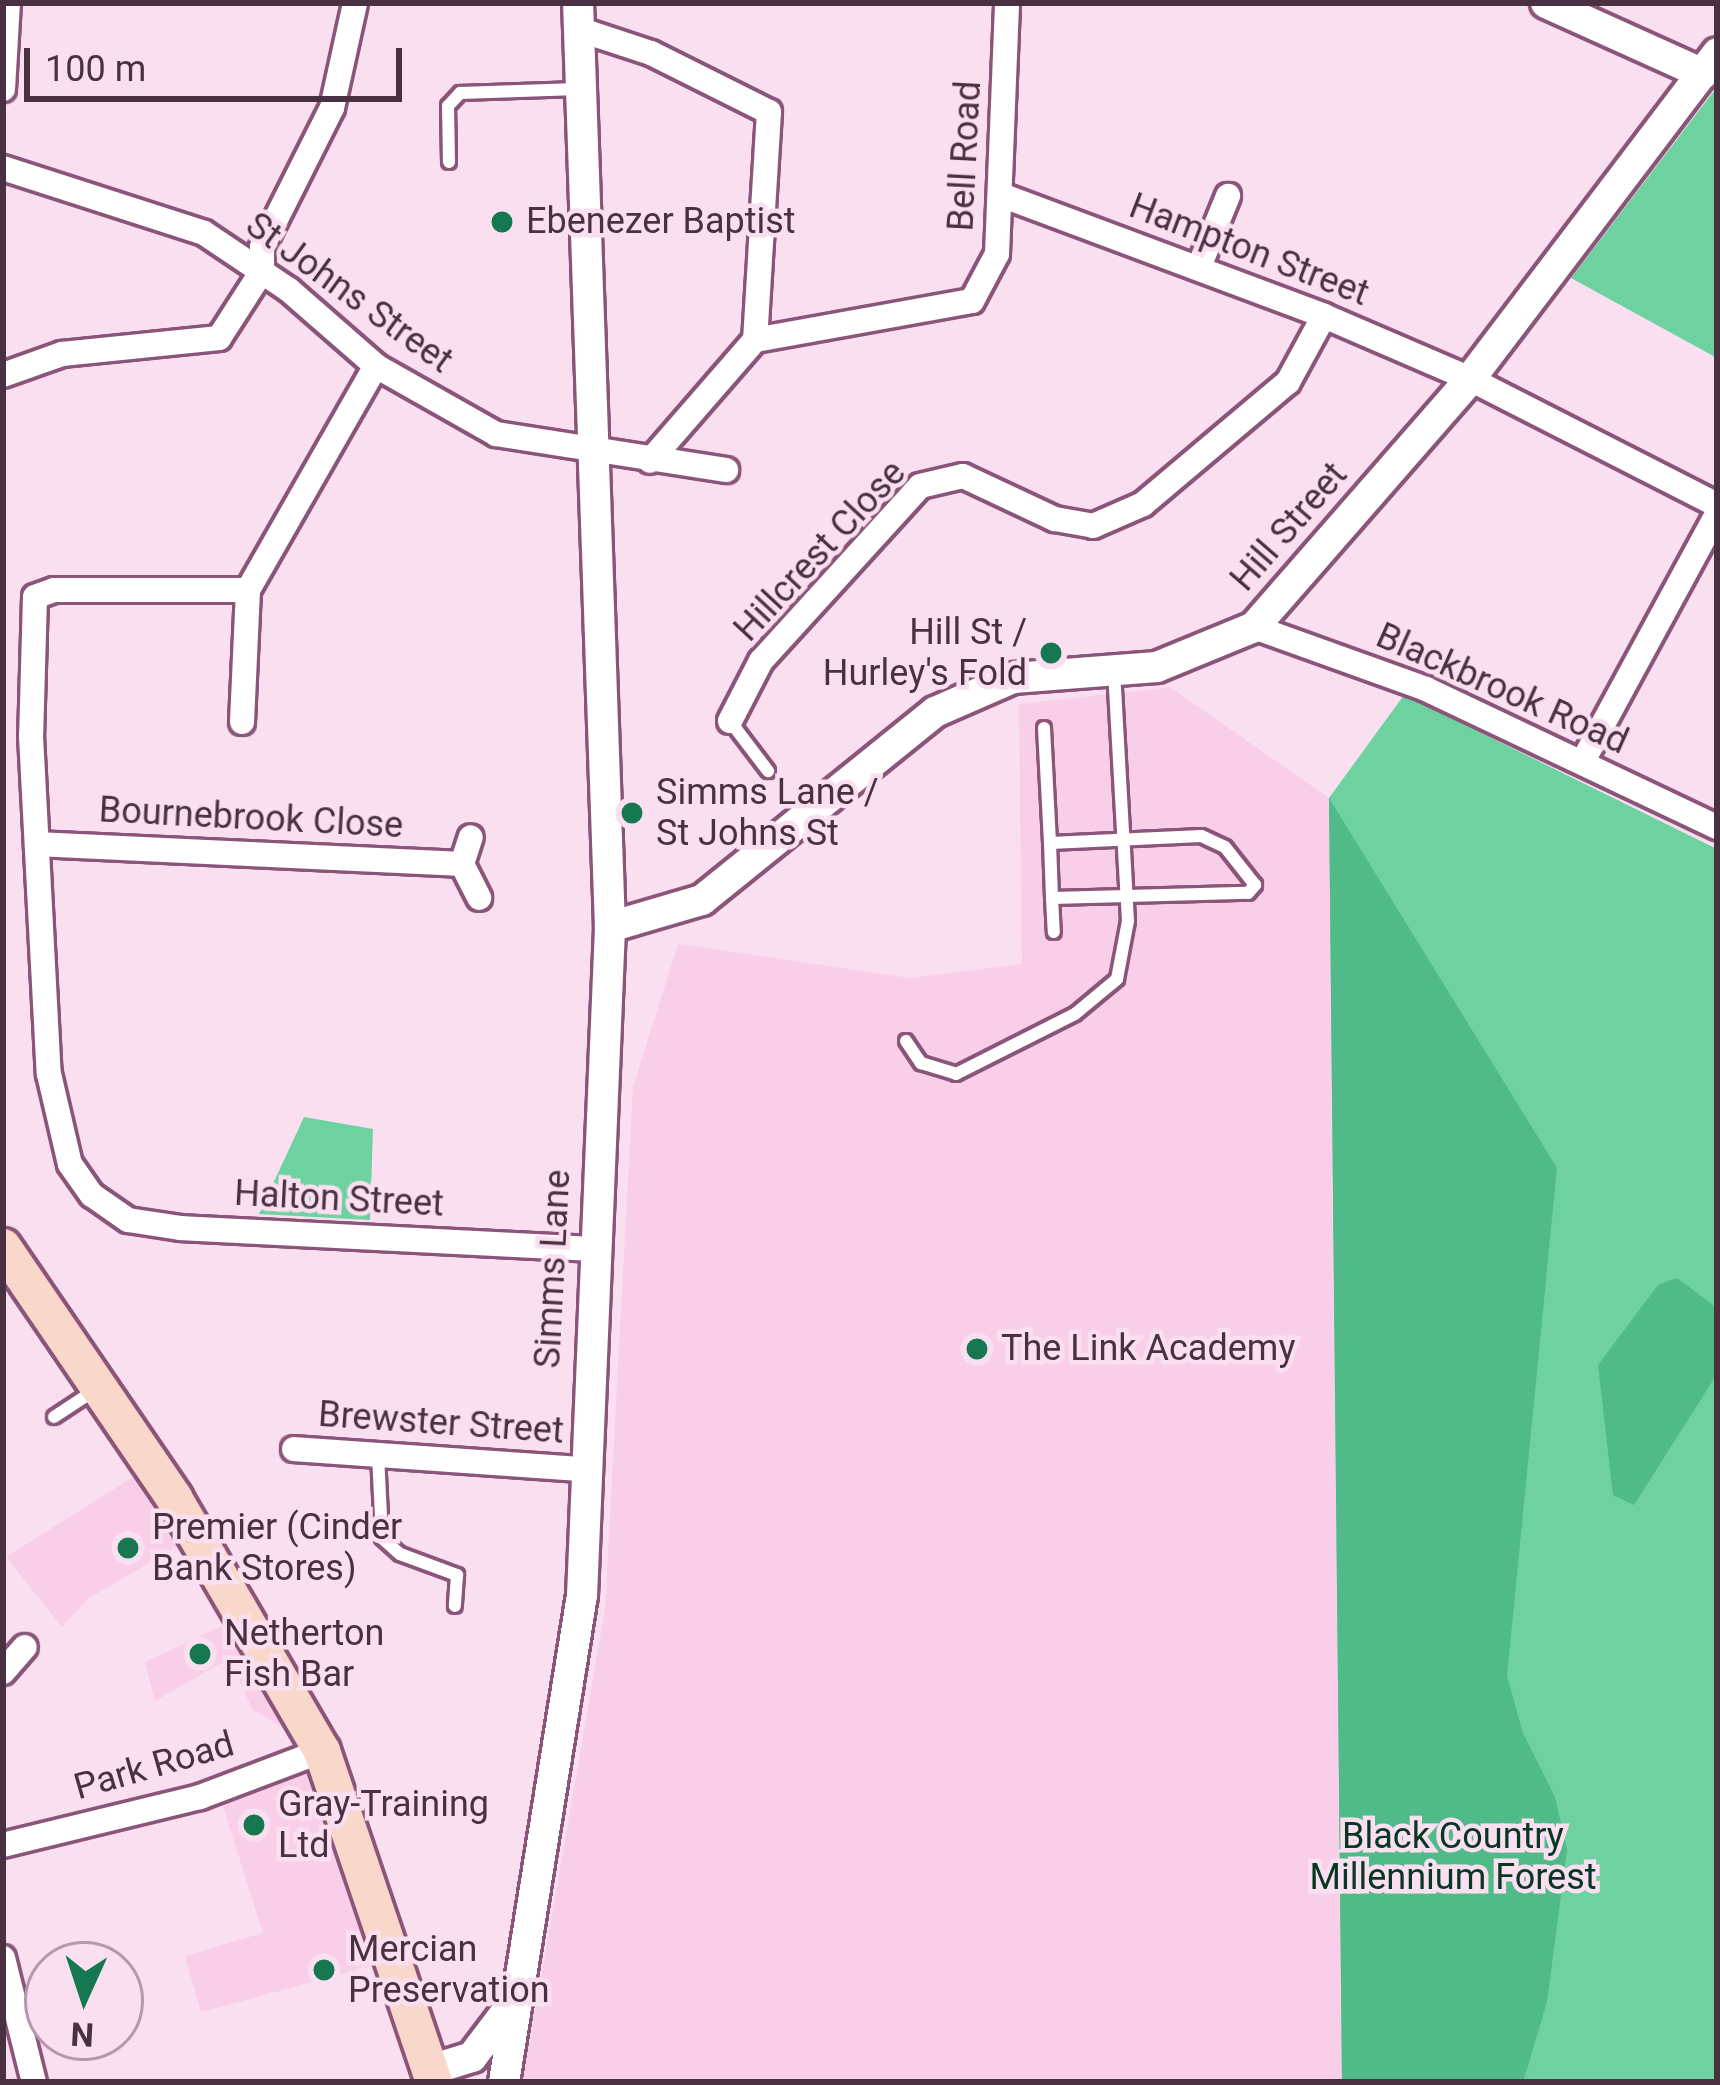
<!DOCTYPE html>
<style>
body{margin:0}
#map{position:relative;width:1720px;height:2085px;overflow:hidden;background:#f9dfef;font-family:Roboto,sans-serif}
div>[style]{position:absolute}
[style*='--x']{left:calc(var(--x)*1px);top:calc(var(--y)*1px);width:calc(var(--w)*1px);rotate:calc(var(--a)*1deg)}
.built>*{inset:0;background:#f8cee9}
.green>*{inset:0;background:#6dd2a0}
.forest>*{inset:0;background:#50ba88}
.roads{filter:drop-shadow(3px 0 #8b5579) drop-shadow(-3px 0 #8b5579) drop-shadow(0 3px #8b5579) drop-shadow(0 -3px #8b5579)}
.service>*{height:12px;margin:-6px;padding:0 6px;transform-origin:6px;border-radius:6px;background:#fff}
.minor>*{height:24px;margin:-12px;padding:0 12px;transform-origin:12px;border-radius:12px;background:#fff}
.tertiary>*{height:30px;margin:-15px;padding:0 15px;transform-origin:15px;border-radius:15px;background:#fff}
.primary>*{height:36px;margin:-18px;padding:0 18px;transform-origin:18px;border-radius:18px;background:#f9d7cb}
.dots>*{width:33px;height:33px;translate:-50% -50%;box-sizing:border-box;border:6px solid #f9dfef;border-radius:50%}
span{translate:-50% -50%;white-space:nowrap;text-align:center;line-height:1.15;-webkit-text-stroke:9px #f9dfef;paint-order:stroke}
.street-label{font-size:36px;color:#4a3142}
.poi-label{font-size:36px;color:#4a3142}
.left{translate:0 -50%;text-align:left}
.right{translate:-100% -50%;text-align:right}
.park-label{font-size:36px;color:#073622}
.frame{position:absolute;inset:0;border:6px solid #4a3142;pointer-events:none}
.north{position:absolute;left:24px;top:1941px;width:120px;height:120px;box-sizing:border-box;background:#f9dfef;border:3px solid #b399aa;border-radius:50%;rotate:183deg;font-size:33px;font-weight:700;line-height:48px;text-align:center;color:#4a3142}
.north::after{content:'';display:block;margin:auto;width:42px;height:54px;background:#167850;clip-path:polygon(50% 0,100% 100%,50% 72%,0 100%)}
.scale{position:absolute;left:24px;top:48px;width:378px;height:54px;box-sizing:border-box;border:6px solid #4a3142;border-top:0;padding-left:15px;font-size:36px;line-height:42px;white-space:nowrap;color:#4a3142;-webkit-text-stroke:9px #f9dfef;paint-order:stroke}
</style>
<div id="map">
<div class="built">
<i style="clip-path:polygon(1170px 687px,1329px 798px,1342px 2082px,523px 2082px,605px 1610px,633px 1087px,678px 944px,910px 978px,1022px 964px,1019px 704px)"></i>
<i style="clip-path:polygon(152px 1465px,196px 1535px,88px 1599px,62px 1627px,6px 1557px)"></i>
<i style="clip-path:polygon(245px 1615px,322px 1751px,346px 1807px,390px 1961px,201px 2012px,185px 1956px,263px 1933px,218px 1790px,321px 1750px,252px 1709px,230px 1658px,155px 1701px,145px 1662px)"></i>
</div>
<div class="green">
<i style="clip-path:polygon(1717px 87px,1717px 358px,1571px 278px)"></i>
<i style="clip-path:polygon(1404px 695px,1717px 849px,1717px 2082px,1342px 2082px,1329px 798px)"></i>
<i style="clip-path:polygon(304px 1117px,373px 1129px,370px 1220px,259px 1214px)"></i>
</div>
<div class="forest">
<i style="clip-path:polygon(1329px 798px,1557px 1168px,1507px 1676px,1523px 1733px,1555px 1797px,1567px 1849px,1547px 2002px,1523px 2082px,1342px 2082px)"></i>
<i style="clip-path:polygon(1677px 1278px,1717px 1308px,1717px 1374px,1634px 1505px,1613px 1495px,1598px 1365px,1658px 1285px)"></i>
</div>
<div class="roads">
<div class="service">
<i style="--x:449;--y:162;--w:56;--a:-91"></i>
<i style="--x:448;--y:106;--w:18;--a:-47"></i>
<i style="--x:460;--y:93;--w:118;--a:-1.9"></i>
<i style="--x:730;--y:721;--w:63;--a:52.8"></i>
<i style="--x:1044;--y:728;--w:115;--a:87"></i>
<i style="--x:1050;--y:843;--w:55;--a:87.9"></i>
<i style="--x:1052;--y:898;--w:196;--a:-1.5"></i>
<i style="--x:1248;--y:893;--w:11;--a:-49"></i>
<i style="--x:1255;--y:885;--w:48;--a:-128.3"></i>
<i style="--x:1225;--y:847;--w:26;--a:-155"></i>
<i style="--x:1201;--y:836;--w:151;--a:177.3"></i>
<i style="--x:1052;--y:898;--w:34;--a:87"></i>
<i style="--x:906;--y:1041;--w:27;--a:56"></i>
<i style="--x:921;--y:1063;--w:37;--a:17"></i>
<i style="--x:956;--y:1074;--w:133;--a:-26.8"></i>
<i style="--x:1075;--y:1014;--w:55;--a:-39.8"></i>
<i style="--x:1117;--y:979;--w:59;--a:-79.3"></i>
<i style="--x:1128;--y:921;--w:251;--a:-93.2"></i>
<i style="--x:54;--y:1417;--w:49;--a:-33.4"></i>
<i style="--x:378;--y:1455;--w:83;--a:87.2"></i>
<i style="--x:382;--y:1538;--w:24;--a:42"></i>
<i style="--x:400;--y:1554;--w:61;--a:20.2"></i>
<i style="--x:457;--y:1575;--w:31;--a:94"></i>
</div>
<div class="minor">
<i style="--x:578;--y:29;--w:77;--a:18.2"></i>
<i style="--x:651;--y:53;--w:132;--a:26.6"></i>
<i style="--x:769;--y:112;--w:228;--a:93.5"></i>
<i style="--x:755;--y:340;--w:160;--a:131"></i>
<i style="--x:3;--y:89;--w:86;--a:-86.7"></i>
<i style="--x:3;--y:168;--w:211;--a:17.9"></i>
<i style="--x:204;--y:233;--w:102;--a:33.8"></i>
<i style="--x:289;--y:290;--w:116;--a:41.1"></i>
<i style="--x:376;--y:366;--w:138;--a:29.5"></i>
<i style="--x:496;--y:434;--w:233;--a:8.9"></i>
<i style="--x:1001;--y:195;--w:345;--a:20.5"></i>
<i style="--x:1324;--y:316;--w:159;--a:23.3"></i>
<i style="--x:1470;--y:379;--w:277;--a:27"></i>
<i style="--x:1199;--y:267;--w:77;--a:-67.8"></i>
<i style="--x:755;--y:340;--w:220;--a:-10.2"></i>
<i style="--x:972;--y:301;--w:53;--a:-62"></i>
<i style="--x:997;--y:254;--w:251;--a:-87.7"></i>
<i style="--x:3;--y:375;--w:63;--a:-19.6"></i>
<i style="--x:62;--y:354;--w:158;--a:-5.8"></i>
<i style="--x:219;--y:338;--w:80;--a:-57.3"></i>
<i style="--x:262;--y:271;--w:24;--a:-90"></i>
<i style="--x:262;--y:247;--w:156;--a:-63.3"></i>
<i style="--x:332;--y:108;--w:107;--a:-77.6"></i>
<i style="--x:248;--y:590;--w:194;--a:180"></i>
<i style="--x:54;--y:590;--w:20;--a:160"></i>
<i style="--x:35;--y:597;--w:139;--a:91.6"></i>
<i style="--x:31;--y:736;--w:338;--a:87"></i>
<i style="--x:49;--y:1074;--w:92;--a:76.9"></i>
<i style="--x:70;--y:1164;--w:38;--a:55"></i>
<i style="--x:92;--y:1195;--w:44;--a:34.8"></i>
<i style="--x:128;--y:1220;--w:54;--a:8.6"></i>
<i style="--x:181;--y:1228;--w:411;--a:2.9"></i>
<i style="--x:1254;--y:627;--w:183;--a:19.8"></i>
<i style="--x:1426;--y:689;--w:322;--a:25.4"></i>
<i style="--x:730;--y:721;--w:68;--a:-62.7"></i>
<i style="--x:761;--y:661;--w:236;--a:-47.7"></i>
<i style="--x:920;--y:486;--w:44;--a:-13.1"></i>
<i style="--x:963;--y:476;--w:102;--a:25.1"></i>
<i style="--x:1055;--y:519;--w:39;--a:10"></i>
<i style="--x:1093;--y:526;--w:55;--a:-23.7"></i>
<i style="--x:1143;--y:504;--w:189;--a:-40.1"></i>
<i style="--x:1288;--y:382;--w:75;--a:-61.4"></i>
<i style="--x:242;--y:722;--w:132;--a:-87.4"></i>
<i style="--x:248;--y:590;--w:258;--a:-60.3"></i>
<i style="--x:1583;--y:761;--w:281;--a:-61.5"></i>
<i style="--x:37;--y:844;--w:425;--a:2.7"></i>
<i style="--x:462;--y:864;--w:38;--a:63"></i>
<i style="--x:462;--y:864;--w:28;--a:-72"></i>
<i style="--x:294;--y:1449;--w:289;--a:4"></i>
<i style="--x:3;--y:1672;--w:33;--a:-49"></i>
<i style="--x:3;--y:1845;--w:203;--a:-13.7"></i>
<i style="--x:200;--y:1797;--w:130;--a:-20.7"></i>
<i style="--x:3;--y:1958;--w:128;--a:76"></i>
</div>
<div class="tertiary">
<i style="--x:1546;--y:3;--w:172;--a:24.3"></i>
<i style="--x:610;--y:927;--w:96;--a:-16.4"></i>
<i style="--x:702;--y:900;--w:299;--a:-38.9"></i>
<i style="--x:935;--y:712;--w:85;--a:-23.6"></i>
<i style="--x:1013;--y:678;--w:144;--a:-4.4"></i>
<i style="--x:1157;--y:667;--w:105;--a:-22.4"></i>
<i style="--x:1254;--y:627;--w:329;--a:-48.9"></i>
<i style="--x:1470;--y:379;--w:409;--a:-52.8"></i>
<i style="--x:430;--y:2070;--w:44;--a:-17.2"></i>
<i style="--x:472;--y:2057;--w:68;--a:-52.8"></i>
<i style="--x:504;--y:2082;--w:492;--a:-80.9"></i>
<i style="--x:582;--y:1596;--w:670;--a:-87.6"></i>
<i style="--x:610;--y:927;--w:925;--a:-91.98"></i>
</div>
<div class="primary">
<i style="--x:3;--y:1247;--w:304;--a:55.7"></i>
<i style="--x:174;--y:1498;--w:293;--a:59.7"></i>
<i style="--x:322;--y:1751;--w:349;--a:71.3"></i>
</div>
</div>
<div class="dots">
<i style="left:502px;top:222px;background:#167850"></i>
<i style="left:1051px;top:653px;background:#167850"></i>
<i style="left:632px;top:813px;background:#167850"></i>
<i style="left:977px;top:1349px;background:#167850"></i>
<i style="left:128px;top:1548px;background:#167850"></i>
<i style="left:200px;top:1654px;background:#167850"></i>
<i style="left:254px;top:1825px;background:#167850"></i>
<i style="left:324px;top:1970px;background:#167850"></i>
</div>
<div class="street-label">
<span style="left:965px;top:156px;rotate:-87deg">Bell Road</span>
<span style="left:1249px;top:250px;rotate:21deg">Hampton Street</span>
<span style="left:349px;top:293px;rotate:36deg">St Johns Street</span>
<span style="left:1289px;top:527px;rotate:-49deg">Hill Street</span>
<span style="left:820px;top:551px;rotate:-47deg">Hillcrest Close</span>
<span style="left:1502px;top:689px;rotate:24deg">Blackbrook Road</span>
<span style="left:251px;top:818px;rotate:3deg">Bournebrook Close</span>
<span style="left:339px;top:1199px;rotate:3deg">Halton Street</span>
<span style="left:553px;top:1269px;rotate:-87deg">Simms Lane</span>
<span style="left:441px;top:1423px;rotate:4deg">Brewster Street</span>
<span style="left:154px;top:1766px;rotate:-16deg">Park Road</span>
</div>
<div class="poi-label">
<span class="left" style="left:526px;top:222px">Ebenezer Baptist</span>
<span class="right" style="left:1027px;top:653px">Hill St /<br>Hurley's Fold</span>
<span class="left" style="left:656px;top:813px">Simms Lane /<br>St Johns St</span>
<span class="left" style="left:1001px;top:1349px">The Link Academy</span>
<span class="left" style="left:152px;top:1548px">Premier (Cinder<br>Bank Stores)</span>
<span class="left" style="left:224px;top:1654px">Netherton<br>Fish Bar</span>
<span class="left" style="left:278px;top:1825px">Gray-Training<br>Ltd</span>
<span class="left" style="left:348px;top:1970px">Mercian<br>Preservation</span>
</div>
<div class="park-label">
<span style="left:1453px;top:1857px">Black Country<br>Millennium Forest</span>
</div>
<div class="frame"></div>
<div class="north">N</div>
<div class="scale">100 m</div>
</div>
